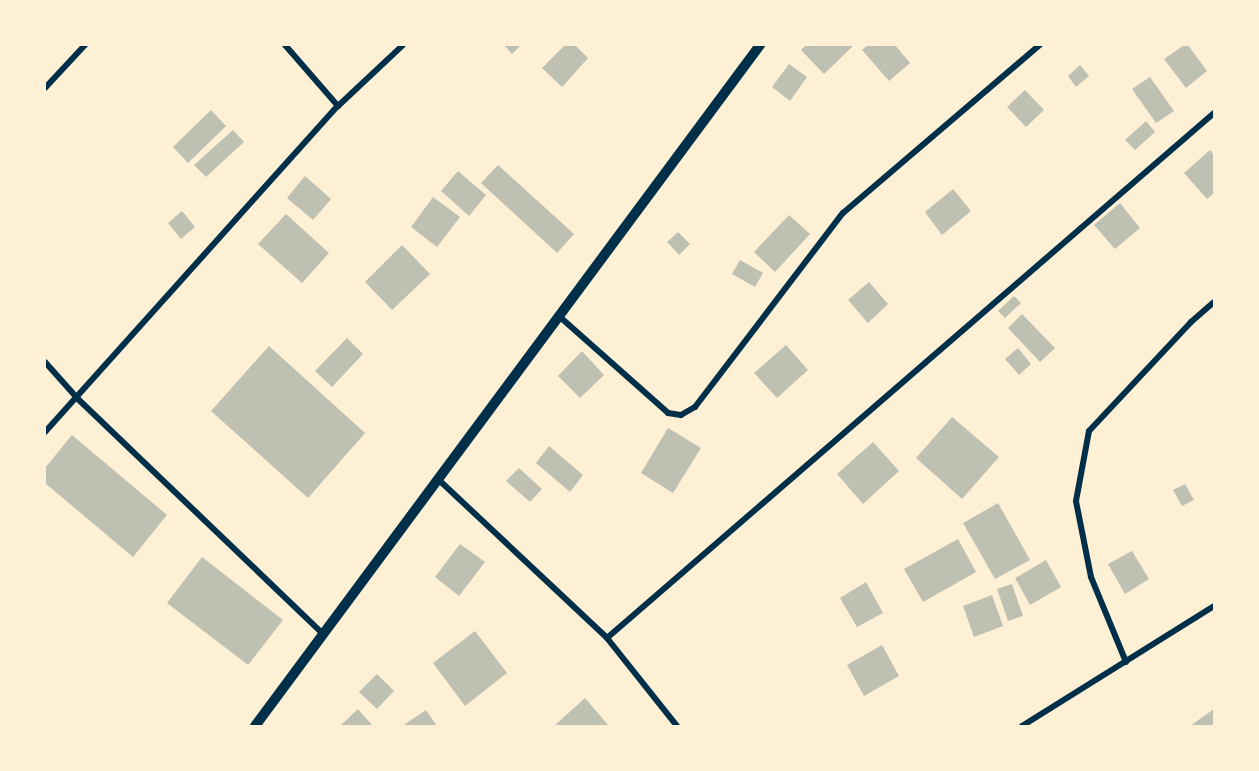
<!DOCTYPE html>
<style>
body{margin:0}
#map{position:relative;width:1259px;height:771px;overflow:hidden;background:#fdf0d5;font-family:Mulish,sans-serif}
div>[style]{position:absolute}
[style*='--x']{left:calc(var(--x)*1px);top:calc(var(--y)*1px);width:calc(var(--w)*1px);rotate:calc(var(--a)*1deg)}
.building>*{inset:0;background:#bec0b2}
.minor>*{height:6px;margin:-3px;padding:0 3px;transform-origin:3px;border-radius:3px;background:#003049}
.tertiary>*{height:10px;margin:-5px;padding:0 5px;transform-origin:5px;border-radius:5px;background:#003049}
span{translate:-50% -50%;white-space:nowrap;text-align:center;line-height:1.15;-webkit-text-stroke:6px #fdf0d5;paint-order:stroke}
.frame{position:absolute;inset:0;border:46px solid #fdf0d5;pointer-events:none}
</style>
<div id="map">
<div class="building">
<i style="clip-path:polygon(504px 45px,521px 45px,512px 54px)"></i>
<i style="clip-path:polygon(565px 45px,575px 45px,588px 58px,562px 87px,542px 68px)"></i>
<i style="clip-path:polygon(806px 45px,854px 45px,824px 74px,801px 50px)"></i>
<i style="clip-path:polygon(868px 45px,895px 45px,910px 63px,889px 81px,862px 50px)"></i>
<i style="clip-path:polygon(1184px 45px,1188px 45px,1207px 71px,1186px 88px,1164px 59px)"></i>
<i style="clip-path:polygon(789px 64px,807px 77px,790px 101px,772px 87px)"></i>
<i style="clip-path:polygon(1080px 65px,1089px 76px,1076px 87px,1068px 76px)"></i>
<i style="clip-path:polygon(1150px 77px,1174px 111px,1156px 123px,1132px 89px)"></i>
<i style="clip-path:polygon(1025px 90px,1044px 110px,1026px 127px,1007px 107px)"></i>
<i style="clip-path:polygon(211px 110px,226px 126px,188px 163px,173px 147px)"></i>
<i style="clip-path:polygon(1146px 121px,1155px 132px,1135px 150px,1125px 140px)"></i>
<i style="clip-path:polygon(233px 130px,244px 142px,206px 177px,194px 165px)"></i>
<i style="clip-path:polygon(1210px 150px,1214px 155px,1214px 193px,1207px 199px,1184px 173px)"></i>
<i style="clip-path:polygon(498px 165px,574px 234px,557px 253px,481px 183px)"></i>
<i style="clip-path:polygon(458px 171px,486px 195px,469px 216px,441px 191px)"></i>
<i style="clip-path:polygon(305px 176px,331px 199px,313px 220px,287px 198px)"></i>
<i style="clip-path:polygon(953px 189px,971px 211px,942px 235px,925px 212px)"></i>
<i style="clip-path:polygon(433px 197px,460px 217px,437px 247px,411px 227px)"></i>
<i style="clip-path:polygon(1120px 203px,1140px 228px,1115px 249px,1094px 225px)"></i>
<i style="clip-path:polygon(182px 211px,195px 227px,181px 239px,168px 223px)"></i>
<i style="clip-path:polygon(286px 214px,329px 253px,302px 283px,258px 244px)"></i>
<i style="clip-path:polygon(789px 215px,810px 234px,775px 272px,754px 252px)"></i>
<i style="clip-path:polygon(678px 232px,690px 244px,679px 255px,667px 242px)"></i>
<i style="clip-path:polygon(402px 245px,430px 274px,392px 310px,365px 282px)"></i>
<i style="clip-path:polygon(740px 260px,763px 273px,755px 287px,732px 274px)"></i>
<i style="clip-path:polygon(869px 282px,888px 304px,868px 323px,848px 300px)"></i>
<i style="clip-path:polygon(1014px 296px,1021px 303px,1005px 318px,998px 311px)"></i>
<i style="clip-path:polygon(1022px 314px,1055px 348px,1040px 362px,1008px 328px)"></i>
<i style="clip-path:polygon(347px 338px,363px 354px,332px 387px,315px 371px)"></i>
<i style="clip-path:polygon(786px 345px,808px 370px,777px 398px,754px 373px)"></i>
<i style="clip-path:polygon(269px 346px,365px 433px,308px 498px,211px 411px)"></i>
<i style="clip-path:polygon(1018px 348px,1031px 364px,1019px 375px,1005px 359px)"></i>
<i style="clip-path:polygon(582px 351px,604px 375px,580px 398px,558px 376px)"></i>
<i style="clip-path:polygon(952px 417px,999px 457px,962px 499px,916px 458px)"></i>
<i style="clip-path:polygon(668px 428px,701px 448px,673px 493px,641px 473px)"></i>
<i style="clip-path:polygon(72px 435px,167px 515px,133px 557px,45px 483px,45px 468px)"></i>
<i style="clip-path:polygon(873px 442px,899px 471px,863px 504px,837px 474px)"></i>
<i style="clip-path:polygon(549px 446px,583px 475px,570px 492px,536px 463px)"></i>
<i style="clip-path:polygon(519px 468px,542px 489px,530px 502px,506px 481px)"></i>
<i style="clip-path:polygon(1185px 484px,1194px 500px,1182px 506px,1173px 490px)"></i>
<i style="clip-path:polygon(998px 503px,1030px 560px,995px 579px,963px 523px)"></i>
<i style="clip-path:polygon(958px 539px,976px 572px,923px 602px,904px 569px)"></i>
<i style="clip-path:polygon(460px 544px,485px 562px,459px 596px,435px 577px)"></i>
<i style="clip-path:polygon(1132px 551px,1149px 579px,1125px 594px,1108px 564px)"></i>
<i style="clip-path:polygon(202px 557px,283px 620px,248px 665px,167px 603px)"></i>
<i style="clip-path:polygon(1046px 560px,1061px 587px,1030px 605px,1015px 578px)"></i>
<i style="clip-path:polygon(866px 582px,883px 613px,857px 627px,840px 598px)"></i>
<i style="clip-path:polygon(1012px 584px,1023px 616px,1008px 621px,997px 589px)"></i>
<i style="clip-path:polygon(992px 595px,1003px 626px,974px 637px,963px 606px)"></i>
<i style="clip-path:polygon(475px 631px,507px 673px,465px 706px,433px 663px)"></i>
<i style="clip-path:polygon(882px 645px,899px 676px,864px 696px,847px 665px)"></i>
<i style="clip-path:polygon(377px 674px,394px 691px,377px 709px,359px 692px)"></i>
<i style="clip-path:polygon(585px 698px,609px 726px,554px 726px)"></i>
<i style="clip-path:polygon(358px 709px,373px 726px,340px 726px)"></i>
<i style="clip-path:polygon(1214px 709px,1214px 726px,1190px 726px)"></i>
<i style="clip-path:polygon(426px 710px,437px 726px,402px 726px)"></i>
</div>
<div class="minor">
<i style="--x:285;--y:45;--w:81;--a:49"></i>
<i style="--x:45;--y:88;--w:59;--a:-47.1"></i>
<i style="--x:560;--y:317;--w:144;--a:41.6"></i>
<i style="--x:668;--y:413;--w:13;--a:9"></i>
<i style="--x:681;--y:415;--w:16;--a:-30"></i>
<i style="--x:695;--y:407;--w:244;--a:-52.7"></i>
<i style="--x:843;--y:213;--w:259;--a:-40.5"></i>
<i style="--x:45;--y:362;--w:50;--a:48.3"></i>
<i style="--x:78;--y:399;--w:339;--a:43.8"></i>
<i style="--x:45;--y:432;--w:438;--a:-48.1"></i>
<i style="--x:338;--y:106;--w:89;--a:-43.2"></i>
<i style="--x:440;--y:481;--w:229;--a:43.2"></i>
<i style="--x:607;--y:638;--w:112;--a:51.5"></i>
<i style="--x:607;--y:638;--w:803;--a:-40.86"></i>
<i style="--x:1126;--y:662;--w:92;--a:-112.4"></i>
<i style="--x:1091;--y:577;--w:77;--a:-101.2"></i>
<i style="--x:1076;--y:501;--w:71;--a:-79.5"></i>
<i style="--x:1089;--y:431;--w:149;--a:-46.9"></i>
<i style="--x:1191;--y:322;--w:30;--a:-41"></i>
<i style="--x:1022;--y:726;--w:226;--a:-32"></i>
</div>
<div class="tertiary">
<i style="--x:255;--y:726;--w:848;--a:-53.44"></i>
</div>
<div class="frame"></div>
</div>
